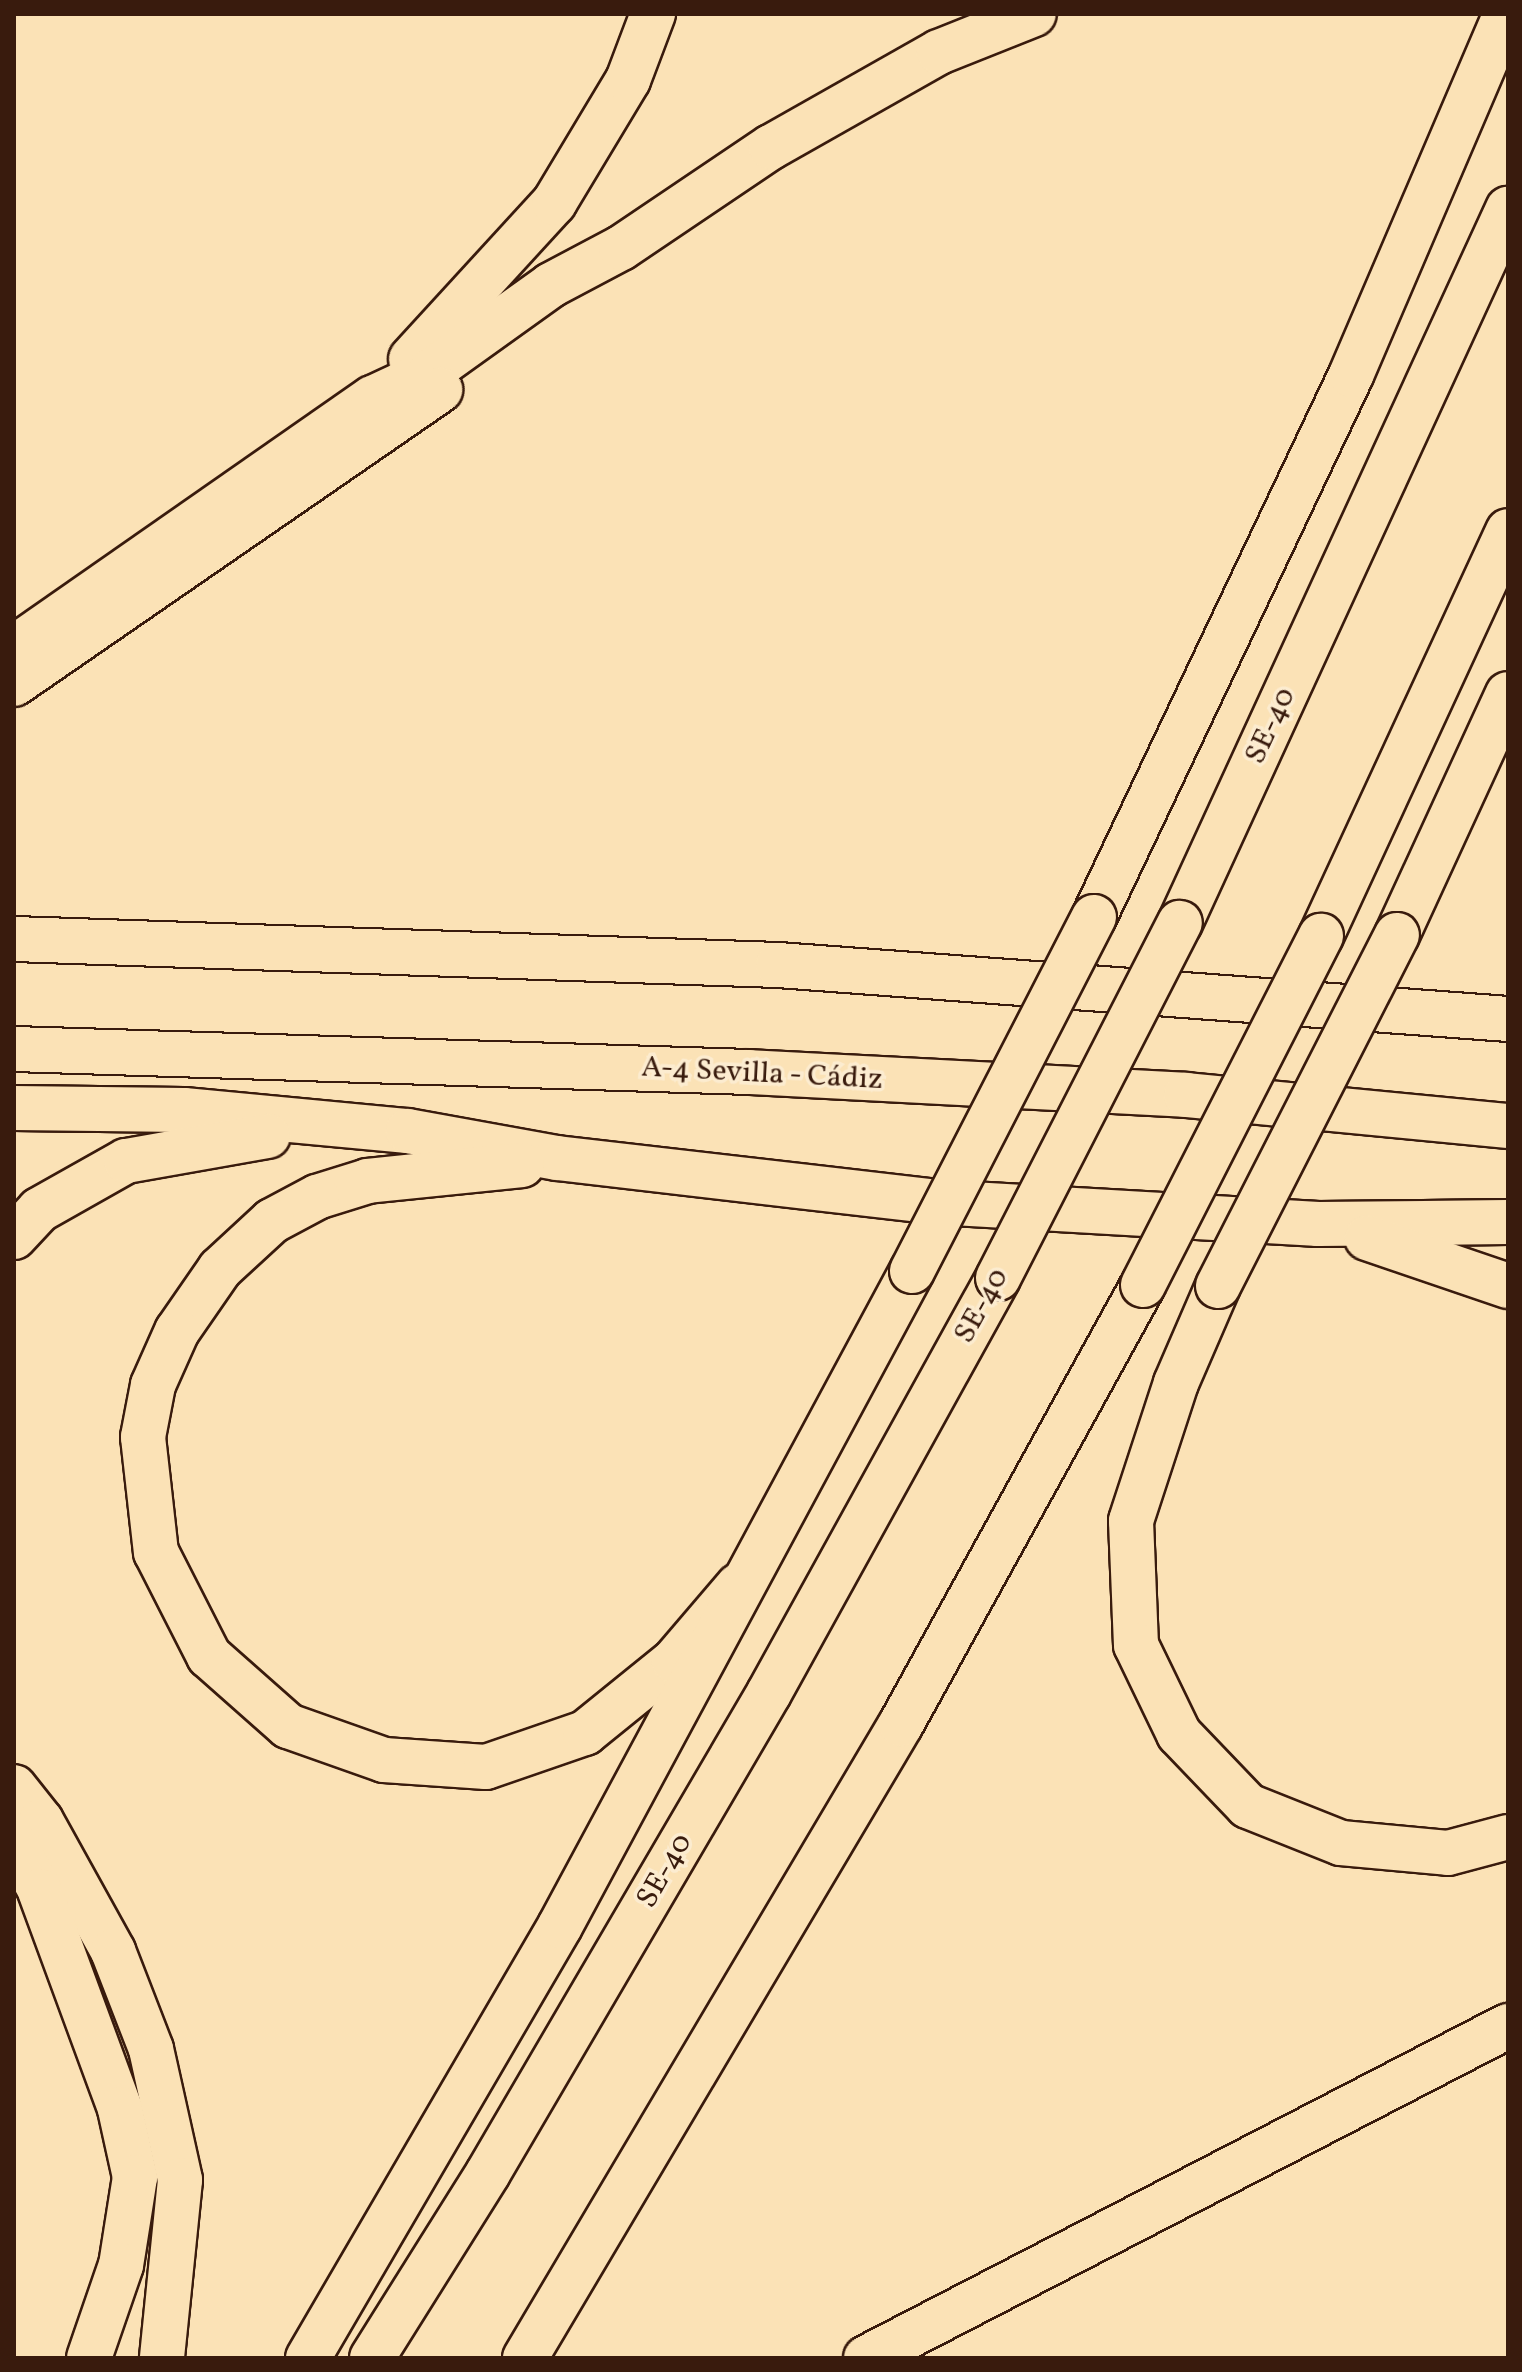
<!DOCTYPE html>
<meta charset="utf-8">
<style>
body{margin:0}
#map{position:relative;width:1522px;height:2372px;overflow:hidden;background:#fbe2b6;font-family:Vollkorn,serif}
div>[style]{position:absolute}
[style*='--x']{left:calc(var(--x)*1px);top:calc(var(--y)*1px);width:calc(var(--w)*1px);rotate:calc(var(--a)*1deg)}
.roads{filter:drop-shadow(2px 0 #391b0d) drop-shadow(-2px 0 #391b0d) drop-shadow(0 2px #391b0d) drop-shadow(0 -2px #391b0d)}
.highway>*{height:44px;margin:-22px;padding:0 22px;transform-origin:22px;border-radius:22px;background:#fbe2b6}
.bridges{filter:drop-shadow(2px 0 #391b0d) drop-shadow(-2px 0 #391b0d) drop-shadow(0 2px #391b0d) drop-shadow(0 -2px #391b0d)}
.highway-bridge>*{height:44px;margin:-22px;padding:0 22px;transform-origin:22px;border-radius:22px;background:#fbe2b6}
span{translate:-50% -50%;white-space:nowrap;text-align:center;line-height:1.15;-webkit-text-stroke:7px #fcecd0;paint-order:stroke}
.street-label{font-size:30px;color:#391b0d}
.frame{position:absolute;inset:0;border:16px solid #391b0d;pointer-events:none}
</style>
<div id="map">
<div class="roads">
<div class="highway">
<i style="--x:411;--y:359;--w:212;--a:-47.5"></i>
<i style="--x:554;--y:203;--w:144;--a:-59"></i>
<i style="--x:628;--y:80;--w:71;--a:-69.3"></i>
<i style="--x:14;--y:648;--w:437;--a:-34.9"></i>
<i style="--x:373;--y:398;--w:64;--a:-25"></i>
<i style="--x:431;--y:371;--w:148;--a:-35.6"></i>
<i style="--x:551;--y:285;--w:79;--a:-27.9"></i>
<i style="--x:621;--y:248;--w:181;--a:-34"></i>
<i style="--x:771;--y:147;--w:193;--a:-29.5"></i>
<i style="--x:939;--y:52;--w:102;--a:-21.8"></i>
<i style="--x:14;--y:684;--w:518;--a:-34.61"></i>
<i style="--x:1094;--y:917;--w:600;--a:-64.63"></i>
<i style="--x:1351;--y:375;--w:393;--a:-66.8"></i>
<i style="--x:1180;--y:923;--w:786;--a:-65.33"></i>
<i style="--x:1397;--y:935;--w:265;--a:-65.3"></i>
<i style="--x:1321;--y:936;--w:446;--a:-65.2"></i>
<i style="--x:14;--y:939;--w:764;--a:1.95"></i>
<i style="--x:778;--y:965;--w:732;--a:4.23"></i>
<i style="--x:14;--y:1049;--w:735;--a:1.79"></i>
<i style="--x:749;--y:1072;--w:438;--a:3"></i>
<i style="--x:1186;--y:1095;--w:323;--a:5.5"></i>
<i style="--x:14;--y:1108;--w:170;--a:0.7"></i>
<i style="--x:184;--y:1110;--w:225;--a:5.4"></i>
<i style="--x:408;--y:1131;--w:151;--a:10.3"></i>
<i style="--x:557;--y:1158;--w:382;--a:6.6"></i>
<i style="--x:936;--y:1202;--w:383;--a:3.3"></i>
<i style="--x:1318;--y:1224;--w:190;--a:-0.6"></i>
<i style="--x:522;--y:1165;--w:155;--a:174.1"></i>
<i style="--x:368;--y:1181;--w:53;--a:162.6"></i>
<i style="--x:317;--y:1197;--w:51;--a:151.9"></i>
<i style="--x:272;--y:1221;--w:71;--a:137.3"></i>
<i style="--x:220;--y:1269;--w:75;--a:124.7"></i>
<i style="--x:177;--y:1331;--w:59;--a:114"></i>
<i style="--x:153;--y:1385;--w:53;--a:100.9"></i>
<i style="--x:143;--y:1437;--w:116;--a:83.6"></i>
<i style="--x:156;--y:1552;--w:117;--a:63"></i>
<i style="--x:209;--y:1656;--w:106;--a:41.5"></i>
<i style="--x:288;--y:1726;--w:102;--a:19.5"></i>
<i style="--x:384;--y:1760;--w:102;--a:3.9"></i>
<i style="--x:486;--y:1767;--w:105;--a:-19"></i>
<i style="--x:585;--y:1733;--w:114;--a:-39"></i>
<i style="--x:674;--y:1661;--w:99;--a:-49.5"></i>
<i style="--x:14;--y:1237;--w:37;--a:-47"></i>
<i style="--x:39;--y:1210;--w:100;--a:-29.4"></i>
<i style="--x:126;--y:1161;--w:144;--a:-10"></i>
<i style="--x:1367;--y:1238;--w:149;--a:18.8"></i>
<i style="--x:1218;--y:1286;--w:106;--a:113.4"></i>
<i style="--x:1176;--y:1383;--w:145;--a:108.1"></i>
<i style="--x:1131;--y:1521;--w:124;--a:87.7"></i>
<i style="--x:1136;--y:1645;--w:99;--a:64.2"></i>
<i style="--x:1179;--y:1734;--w:100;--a:46.2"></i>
<i style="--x:1248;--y:1806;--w:100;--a:21.7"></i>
<i style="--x:1341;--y:1843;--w:107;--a:5.3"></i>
<i style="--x:1448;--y:1853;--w:62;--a:-14.9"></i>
<i style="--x:14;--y:1787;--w:43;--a:51.5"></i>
<i style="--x:41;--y:1821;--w:149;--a:61"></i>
<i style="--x:113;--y:1951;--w:105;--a:68.8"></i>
<i style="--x:151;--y:2049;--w:134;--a:77.5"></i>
<i style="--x:180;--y:2180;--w:179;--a:95.8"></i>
<i style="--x:14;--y:1843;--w:82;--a:60.9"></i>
<i style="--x:40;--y:1891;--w:232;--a:69.8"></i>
<i style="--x:120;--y:2109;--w:70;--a:77.6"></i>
<i style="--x:135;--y:2177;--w:89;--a:99"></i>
<i style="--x:121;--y:2265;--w:98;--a:109"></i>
<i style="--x:308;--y:2358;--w:500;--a:-59.74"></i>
<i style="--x:560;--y:1926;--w:744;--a:-61.75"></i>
<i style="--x:372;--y:2358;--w:218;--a:-57.9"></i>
<i style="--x:488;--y:2173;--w:556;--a:-59.65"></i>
<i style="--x:769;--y:1693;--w:474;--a:-61.1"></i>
<i style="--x:525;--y:2358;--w:737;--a:-59.33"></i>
<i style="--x:901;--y:1724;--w:501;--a:-61.13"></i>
<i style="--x:866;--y:2358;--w:723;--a:-27.35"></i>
</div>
</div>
<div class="bridges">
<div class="highway-bridge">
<i style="--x:912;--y:1271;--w:398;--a:-62.8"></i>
<i style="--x:998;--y:1278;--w:399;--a:-62.9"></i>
<i style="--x:1143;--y:1285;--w:392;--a:-63"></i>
<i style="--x:1218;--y:1286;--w:394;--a:-63"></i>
</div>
</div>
<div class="street-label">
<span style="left:1271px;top:726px;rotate:-65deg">SE-40</span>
<span style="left:762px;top:1074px;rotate:3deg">A-4 Sevilla - Cádiz</span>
<span style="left:982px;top:1306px;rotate:-61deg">SE-40</span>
<span style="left:665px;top:1871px;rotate:-60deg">SE-40</span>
</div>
<div class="frame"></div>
</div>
